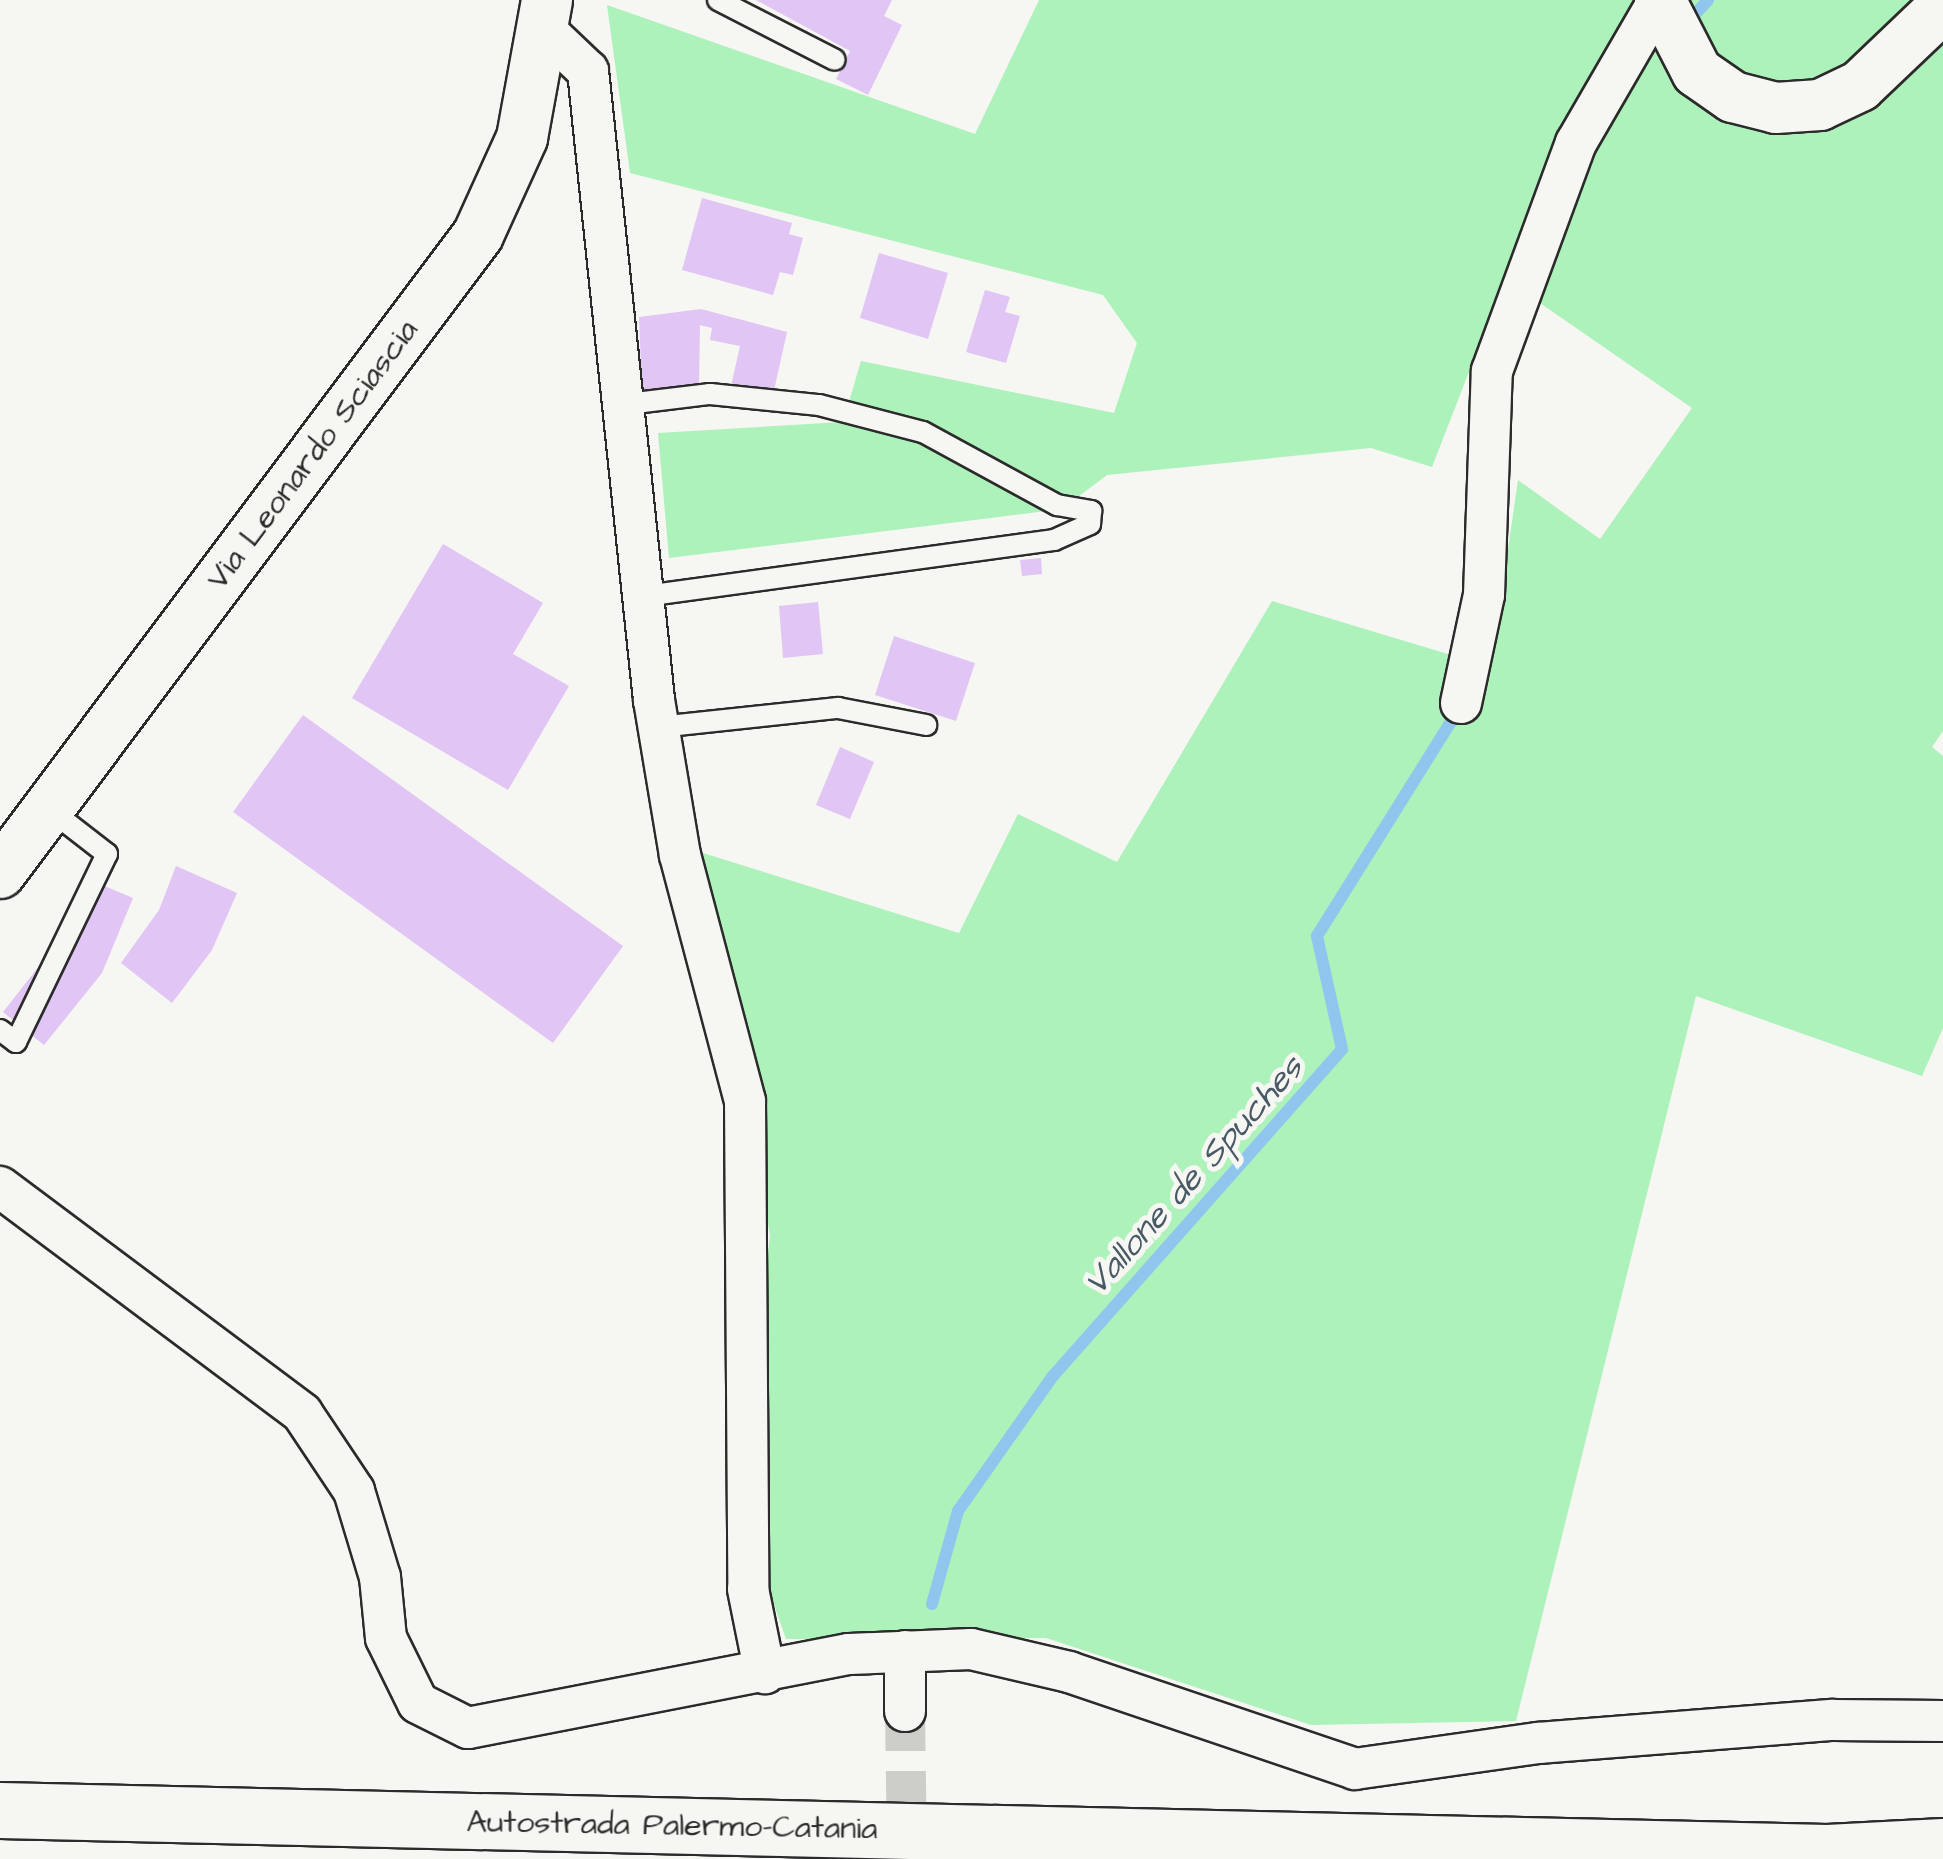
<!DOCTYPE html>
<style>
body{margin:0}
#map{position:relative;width:1943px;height:1859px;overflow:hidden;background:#f6f6f2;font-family:"Architects Daughter",sans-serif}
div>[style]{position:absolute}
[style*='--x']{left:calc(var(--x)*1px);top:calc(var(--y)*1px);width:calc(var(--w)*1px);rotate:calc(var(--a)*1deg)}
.green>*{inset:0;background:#adf1bb}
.stream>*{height:12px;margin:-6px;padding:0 6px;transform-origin:6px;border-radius:6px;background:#90c6ee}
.building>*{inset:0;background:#e1c5f4}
.minor-tunnel>*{height:40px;margin-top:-20px;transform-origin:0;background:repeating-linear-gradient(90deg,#cdcdca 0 40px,transparent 0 60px)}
.roads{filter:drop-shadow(2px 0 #2b2b2b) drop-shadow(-2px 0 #2b2b2b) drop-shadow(0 2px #2b2b2b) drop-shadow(0 -2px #2b2b2b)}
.service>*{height:20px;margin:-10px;padding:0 10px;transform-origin:10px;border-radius:10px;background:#f6f6f2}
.minor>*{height:40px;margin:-20px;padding:0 20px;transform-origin:20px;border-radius:20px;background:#f6f6f2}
.tertiary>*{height:50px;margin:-25px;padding:0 25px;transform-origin:25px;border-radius:25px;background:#f6f6f2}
.motorway>*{height:55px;margin:-27.5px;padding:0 27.5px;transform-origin:27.5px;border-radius:27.5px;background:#f6f6f2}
span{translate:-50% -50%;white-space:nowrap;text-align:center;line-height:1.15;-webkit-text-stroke:10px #f6f6f2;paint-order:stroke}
.street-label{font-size:32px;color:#2b2b2b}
.water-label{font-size:35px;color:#495a66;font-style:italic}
</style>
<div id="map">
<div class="green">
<i style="clip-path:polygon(1039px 0,1943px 0,1943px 731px,1932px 747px,1943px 756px,1943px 1028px,1922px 1076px,1696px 996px,1516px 1721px,1311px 1725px,1046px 1638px,786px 1639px,772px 1599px,754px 1397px,770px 1235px,703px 853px,959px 933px,1018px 814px,1117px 862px,1272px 601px,1491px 667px,1518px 480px,1600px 539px,1692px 408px,1505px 279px,1432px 467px,1371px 448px,1107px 475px,1062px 509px,669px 558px,658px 433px,843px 422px,861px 361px,1114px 413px,1137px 343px,1103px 295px,630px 173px,607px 5px,975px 134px)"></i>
</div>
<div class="stream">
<i style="--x:1697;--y:12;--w:16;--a:-47"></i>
<i style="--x:932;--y:1604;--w:97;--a:-74.4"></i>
<i style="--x:958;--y:1511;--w:165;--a:-54.9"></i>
<i style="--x:1053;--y:1376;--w:436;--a:-48.5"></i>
<i style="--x:1342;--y:1049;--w:116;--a:-102.5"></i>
<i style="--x:1317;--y:936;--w:255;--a:-58"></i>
</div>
<div class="building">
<i style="clip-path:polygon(756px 0,892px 0,884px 16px,902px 25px,868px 95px,836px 79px,850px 51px)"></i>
<i style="clip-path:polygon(702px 198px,792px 223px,789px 234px,803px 238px,793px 275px,780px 272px,773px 295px,682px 270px)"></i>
<i style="clip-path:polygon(879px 253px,948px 273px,928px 339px,860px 318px)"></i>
<i style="clip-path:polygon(985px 290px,1010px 297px,1005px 312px,1020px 316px,1006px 363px,966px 352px)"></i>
<i style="clip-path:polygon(701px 309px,787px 332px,773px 395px,731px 386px,740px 346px,710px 340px,712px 328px,700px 325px,699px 383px,642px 391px,639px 317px)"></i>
<i style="clip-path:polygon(443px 544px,543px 603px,513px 654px,569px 686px,508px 790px,352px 698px)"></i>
<i style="clip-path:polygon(1041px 558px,1042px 574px,1022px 576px,1020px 560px)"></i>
<i style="clip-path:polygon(818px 602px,823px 654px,783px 658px,779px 606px)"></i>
<i style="clip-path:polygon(894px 636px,975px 663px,956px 721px,875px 695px)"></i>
<i style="clip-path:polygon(303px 715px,623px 946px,553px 1043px,233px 812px)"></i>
<i style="clip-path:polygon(840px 747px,874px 762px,850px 819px,816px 805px)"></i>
<i style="clip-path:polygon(176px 866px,237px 893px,212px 950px,172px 1003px,121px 963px,159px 910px)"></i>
<i style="clip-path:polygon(83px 877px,133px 898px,102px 973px,44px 1045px,3px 1012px,54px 947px)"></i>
</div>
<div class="minor-tunnel">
<i style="--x:905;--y:1711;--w:148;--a:89.2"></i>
</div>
<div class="roads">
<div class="service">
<i style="--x:718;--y:0;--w:131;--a:27.1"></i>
<i style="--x:627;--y:404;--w:84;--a:-6.9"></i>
<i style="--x:710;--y:394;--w:110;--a:5.8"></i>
<i style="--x:819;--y:405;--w:107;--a:14.6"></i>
<i style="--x:923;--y:432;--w:153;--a:28.6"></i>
<i style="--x:1057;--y:505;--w:35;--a:10"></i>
<i style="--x:1091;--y:511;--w:13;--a:94"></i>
<i style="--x:1090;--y:524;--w:39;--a:156"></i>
<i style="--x:1054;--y:540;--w:413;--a:172.2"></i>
<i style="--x:659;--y:727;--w:180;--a:-6.1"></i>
<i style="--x:838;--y:708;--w:90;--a:10.9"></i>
<i style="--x:0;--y:1030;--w:20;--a:37"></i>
<i style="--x:16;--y:1042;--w:209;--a:-64.2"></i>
<i style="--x:107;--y:854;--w:73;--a:-142.2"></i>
</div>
<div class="minor">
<i style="--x:545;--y:30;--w:59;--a:43.6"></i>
<i style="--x:588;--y:71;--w:632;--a:84.01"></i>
<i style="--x:654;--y:700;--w:157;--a:80.5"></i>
<i style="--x:680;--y:855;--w:254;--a:75.2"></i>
<i style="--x:745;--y:1101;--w:488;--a:89.6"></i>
<i style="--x:748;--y:1589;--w:86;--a:78.6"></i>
<i style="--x:1461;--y:703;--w:110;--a:-78"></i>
<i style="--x:1484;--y:595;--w:224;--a:-88"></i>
<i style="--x:1492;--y:371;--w:243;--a:-69.8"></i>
<i style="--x:1576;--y:143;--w:165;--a:-59.9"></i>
<i style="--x:0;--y:1187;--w:377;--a:36.8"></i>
<i style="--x:302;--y:1413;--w:94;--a:56.3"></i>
<i style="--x:354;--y:1491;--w:90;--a:73.2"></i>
<i style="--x:380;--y:1577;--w:61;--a:84.4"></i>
<i style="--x:386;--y:1638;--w:72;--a:63.8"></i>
<i style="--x:418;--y:1703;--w:56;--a:26.6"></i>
<i style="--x:468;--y:1728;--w:388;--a:-11"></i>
<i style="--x:849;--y:1654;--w:122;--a:-2.3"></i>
<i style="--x:971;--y:1649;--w:101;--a:13.2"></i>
<i style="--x:1069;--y:1672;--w:302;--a:18.7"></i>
<i style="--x:1355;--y:1769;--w:185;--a:-8.1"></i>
<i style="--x:1538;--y:1743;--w:296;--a:-4.5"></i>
<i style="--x:1833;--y:1720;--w:110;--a:0.5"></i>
<i style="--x:905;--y:1651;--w:60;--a:90"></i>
</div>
<div class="tertiary">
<i style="--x:1660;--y:0;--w:81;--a:62.8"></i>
<i style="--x:1697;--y:72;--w:44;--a:34.8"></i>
<i style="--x:1733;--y:97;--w:44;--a:14.3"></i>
<i style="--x:1776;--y:108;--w:44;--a:-3.9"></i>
<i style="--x:1820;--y:105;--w:44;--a:-25.4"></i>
<i style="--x:1860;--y:86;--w:115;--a:-43.6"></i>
<i style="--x:0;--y:873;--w:797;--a:-53.16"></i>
<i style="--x:478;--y:235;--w:107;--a:-65.6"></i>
<i style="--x:522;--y:138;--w:140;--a:-79.7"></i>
</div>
<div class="motorway">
<i style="--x:0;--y:1810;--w:1827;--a:1.32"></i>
<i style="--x:1827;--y:1852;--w:116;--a:-3"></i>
</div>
</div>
<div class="street-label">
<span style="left:313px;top:455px;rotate:-53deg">Via Leonardo Sciascia</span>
<span style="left:672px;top:1826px;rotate:1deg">Autostrada Palermo-Catania</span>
</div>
<div class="water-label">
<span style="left:1194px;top:1176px;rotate:-48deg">Vallone de Spuches</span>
</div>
</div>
